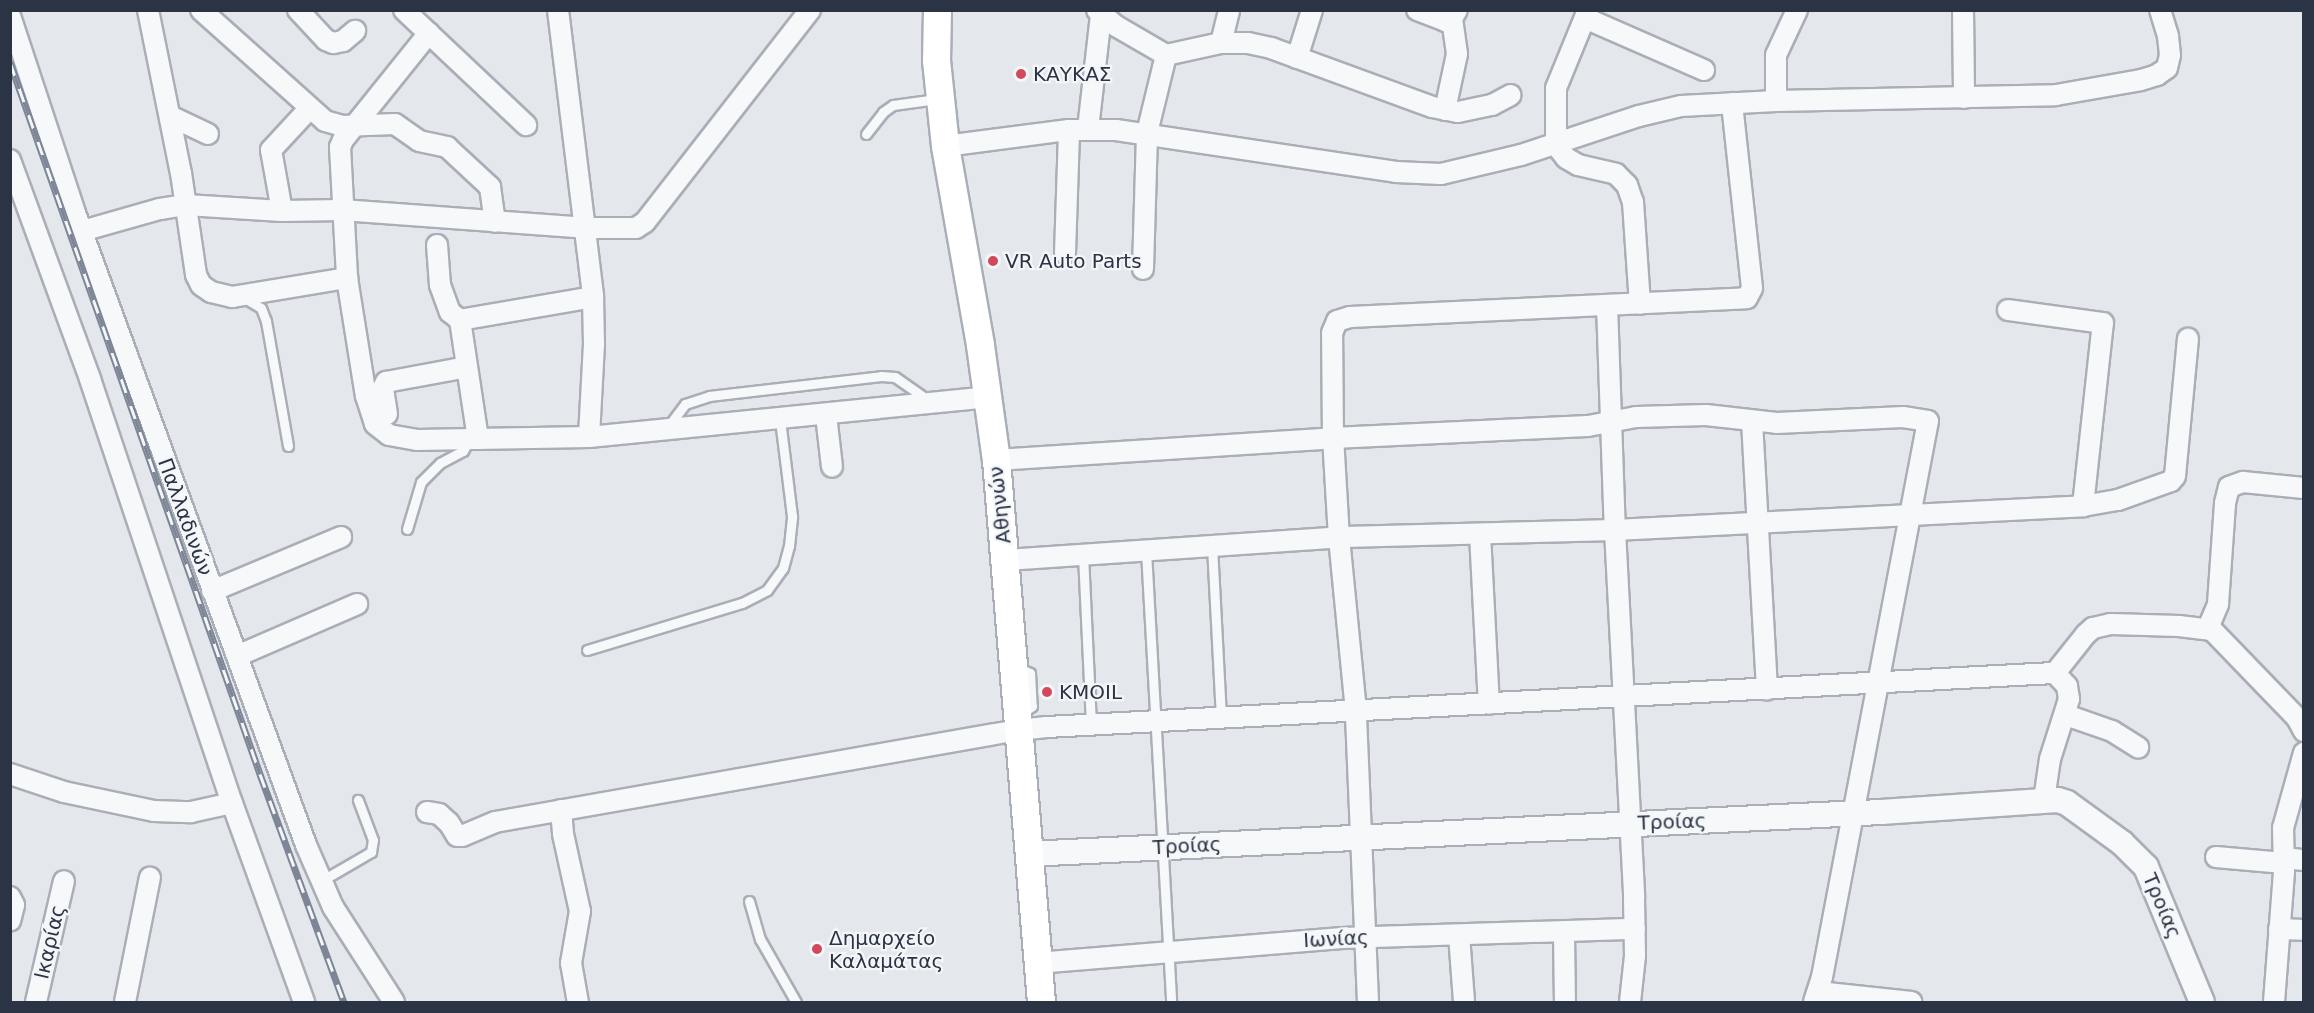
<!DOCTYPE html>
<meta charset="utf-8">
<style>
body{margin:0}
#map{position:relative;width:2314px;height:1013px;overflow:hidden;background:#e4e7ec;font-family:"DejaVu Sans",sans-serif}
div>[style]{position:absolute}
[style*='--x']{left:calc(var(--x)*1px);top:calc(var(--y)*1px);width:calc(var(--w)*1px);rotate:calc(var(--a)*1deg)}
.roads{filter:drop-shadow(2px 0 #a9aeb7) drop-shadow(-2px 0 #a9aeb7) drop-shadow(0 2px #a9aeb7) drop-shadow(0 -2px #a9aeb7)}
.service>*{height:9px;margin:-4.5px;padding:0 4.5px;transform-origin:4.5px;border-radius:4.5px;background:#f7f8fa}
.minor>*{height:20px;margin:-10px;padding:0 10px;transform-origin:10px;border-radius:10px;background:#f7f8fa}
.tertiary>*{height:24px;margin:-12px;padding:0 12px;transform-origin:12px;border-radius:12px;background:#f7f8fa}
.secondary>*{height:27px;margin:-13.5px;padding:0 13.5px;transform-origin:13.5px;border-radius:13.5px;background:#fff}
.rail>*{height:7px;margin-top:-3.5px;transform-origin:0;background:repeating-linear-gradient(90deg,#f4f6f9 0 14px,#7d8696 0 28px);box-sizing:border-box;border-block:2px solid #7d8696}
.dots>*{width:16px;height:16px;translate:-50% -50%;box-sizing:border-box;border:3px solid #f4f6f9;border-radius:50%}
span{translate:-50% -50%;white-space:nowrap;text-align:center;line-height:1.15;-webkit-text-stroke:4.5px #f4f6f9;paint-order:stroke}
.poi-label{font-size:20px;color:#2b3445}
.left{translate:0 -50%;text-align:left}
.street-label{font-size:20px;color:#2b3445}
.frame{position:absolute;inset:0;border:12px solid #2b3445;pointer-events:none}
</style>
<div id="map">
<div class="roads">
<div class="service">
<i style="--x:866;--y:134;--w:28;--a:-52"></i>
<i style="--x:883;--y:112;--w:12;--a:-35"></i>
<i style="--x:893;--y:105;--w:44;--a:-7.8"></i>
<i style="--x:246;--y:299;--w:17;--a:31"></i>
<i style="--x:261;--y:308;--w:14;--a:69"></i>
<i style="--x:266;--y:321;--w:127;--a:80"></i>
<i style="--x:667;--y:428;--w:30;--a:-53"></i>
<i style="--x:685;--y:404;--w:25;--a:-18"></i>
<i style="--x:709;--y:396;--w:173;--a:-6.6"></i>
<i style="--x:881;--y:376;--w:14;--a:4"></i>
<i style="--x:895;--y:377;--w:40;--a:34.9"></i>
<i style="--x:407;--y:529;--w:49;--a:-73.4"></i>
<i style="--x:421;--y:482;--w:27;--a:-45"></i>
<i style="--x:440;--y:463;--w:26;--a:-28"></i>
<i style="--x:463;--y:451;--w:13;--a:-63"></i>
<i style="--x:1212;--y:546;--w:172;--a:87"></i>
<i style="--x:1146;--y:551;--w:452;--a:86.8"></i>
<i style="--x:1083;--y:555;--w:170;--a:87.3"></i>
<i style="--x:587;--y:650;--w:162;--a:-16.9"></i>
<i style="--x:742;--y:603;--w:28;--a:-27"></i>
<i style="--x:767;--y:590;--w:27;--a:-54"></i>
<i style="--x:783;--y:568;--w:23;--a:-75"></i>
<i style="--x:789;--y:546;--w:30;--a:-84"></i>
<i style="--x:792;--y:516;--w:97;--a:-97.1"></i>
<i style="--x:1016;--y:667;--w:15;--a:23"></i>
<i style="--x:1030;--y:673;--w:33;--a:87"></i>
<i style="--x:1032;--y:706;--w:14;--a:144"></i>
<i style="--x:321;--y:881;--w:58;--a:-30.1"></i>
<i style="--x:371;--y:852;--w:12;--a:-81"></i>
<i style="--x:373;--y:840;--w:43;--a:-110.6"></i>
<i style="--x:749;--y:901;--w:40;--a:74"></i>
<i style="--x:760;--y:939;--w:73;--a:60.3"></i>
</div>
<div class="minor">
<i style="--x:148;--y:10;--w:166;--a:78.6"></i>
<i style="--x:181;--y:173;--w:103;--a:81.6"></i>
<i style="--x:196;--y:275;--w:11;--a:63"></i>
<i style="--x:201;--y:285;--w:12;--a:35"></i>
<i style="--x:211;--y:292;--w:22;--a:13"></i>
<i style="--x:232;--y:297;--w:117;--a:-9.4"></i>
<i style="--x:201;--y:10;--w:166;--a:41.8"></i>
<i style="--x:325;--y:121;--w:18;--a:16"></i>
<i style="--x:342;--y:126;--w:53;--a:-2.2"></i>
<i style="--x:395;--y:124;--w:29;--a:35"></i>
<i style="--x:419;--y:141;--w:29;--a:12"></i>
<i style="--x:447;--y:147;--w:59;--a:42.9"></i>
<i style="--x:490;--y:187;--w:35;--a:82"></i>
<i style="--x:298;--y:10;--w:41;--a:47"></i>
<i style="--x:326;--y:40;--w:8;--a:23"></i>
<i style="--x:333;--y:43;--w:10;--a:-11"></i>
<i style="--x:343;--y:41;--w:16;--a:-40"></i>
<i style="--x:404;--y:10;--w:168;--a:43.3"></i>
<i style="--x:558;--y:10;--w:289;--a:83"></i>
<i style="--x:593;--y:297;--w:47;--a:88.8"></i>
<i style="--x:594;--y:344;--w:93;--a:93.1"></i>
<i style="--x:1097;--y:10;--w:25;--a:40"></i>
<i style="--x:1116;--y:26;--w:58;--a:30.1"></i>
<i style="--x:1166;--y:55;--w:56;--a:-12.3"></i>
<i style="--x:1221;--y:43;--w:27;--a:0"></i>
<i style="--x:1248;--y:43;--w:24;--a:12"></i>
<i style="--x:1271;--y:48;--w:171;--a:20.1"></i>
<i style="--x:1432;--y:107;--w:26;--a:11"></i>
<i style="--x:1458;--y:112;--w:35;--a:-12"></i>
<i style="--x:1492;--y:105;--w:21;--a:-28"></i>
<i style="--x:1417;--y:10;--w:30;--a:21"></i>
<i style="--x:1445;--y:21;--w:8;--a:-23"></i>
<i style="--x:1452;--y:18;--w:9;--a:-58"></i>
<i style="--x:1588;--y:10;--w:84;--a:112.3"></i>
<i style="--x:1556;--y:88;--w:57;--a:90"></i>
<i style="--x:1556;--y:145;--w:16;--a:52"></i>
<i style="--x:1566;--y:158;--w:14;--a:30"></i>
<i style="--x:1578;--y:165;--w:39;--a:13"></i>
<i style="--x:1616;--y:174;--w:16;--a:45"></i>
<i style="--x:1627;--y:185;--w:18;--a:71"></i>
<i style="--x:1633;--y:202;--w:102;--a:86.1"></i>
<i style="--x:1963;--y:10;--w:88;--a:89.3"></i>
<i style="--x:10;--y:16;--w:207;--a:71.7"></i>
<i style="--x:75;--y:213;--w:673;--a:69.92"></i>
<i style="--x:306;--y:845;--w:68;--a:66.5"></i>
<i style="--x:333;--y:907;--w:113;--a:57.3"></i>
<i style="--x:1585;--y:18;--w:130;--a:23.6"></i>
<i style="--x:429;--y:33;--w:137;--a:128.8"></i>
<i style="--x:343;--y:140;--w:8;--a:113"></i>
<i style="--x:340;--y:147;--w:131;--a:86.9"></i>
<i style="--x:347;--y:278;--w:120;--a:80.9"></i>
<i style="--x:366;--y:396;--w:29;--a:72"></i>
<i style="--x:375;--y:424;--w:18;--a:38"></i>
<i style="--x:389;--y:435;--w:28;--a:10"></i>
<i style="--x:417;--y:440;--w:172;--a:-1"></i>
<i style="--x:589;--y:437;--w:400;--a:-5.7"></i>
<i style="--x:1221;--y:43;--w:34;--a:-76"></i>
<i style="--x:1297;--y:58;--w:50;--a:-72.6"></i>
<i style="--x:1776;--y:101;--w:46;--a:-90"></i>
<i style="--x:1776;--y:55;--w:50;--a:-65"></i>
<i style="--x:1445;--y:110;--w:57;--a:-77.9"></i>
<i style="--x:1457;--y:54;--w:36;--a:-98"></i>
<i style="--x:170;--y:116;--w:42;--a:25.3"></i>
<i style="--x:1088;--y:129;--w:115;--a:-83.5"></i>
<i style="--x:945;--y:146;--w:125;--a:-7.4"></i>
<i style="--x:1069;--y:130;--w:47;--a:0"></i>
<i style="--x:1116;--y:130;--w:283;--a:8.5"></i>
<i style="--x:1396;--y:172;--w:45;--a:2.5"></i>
<i style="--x:1441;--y:174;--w:82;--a:-13.4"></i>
<i style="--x:1521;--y:155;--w:124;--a:-18.3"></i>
<i style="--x:1639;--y:116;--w:43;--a:-13.4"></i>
<i style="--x:1681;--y:106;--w:95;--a:-3"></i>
<i style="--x:1776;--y:101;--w:280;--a:-1.2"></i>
<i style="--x:2056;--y:95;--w:86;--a:-10"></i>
<i style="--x:2141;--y:80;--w:17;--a:-17"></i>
<i style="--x:2157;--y:75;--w:12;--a:-35"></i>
<i style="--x:2167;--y:68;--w:13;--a:-77"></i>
<i style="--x:2170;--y:55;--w:19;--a:-96"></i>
<i style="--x:2168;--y:36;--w:27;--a:-107"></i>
<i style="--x:10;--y:160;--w:233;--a:69.9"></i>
<i style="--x:90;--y:379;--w:447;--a:71.5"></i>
<i style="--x:232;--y:803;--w:212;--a:70.1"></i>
<i style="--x:282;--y:211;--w:62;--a:-100.2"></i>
<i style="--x:271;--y:150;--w:56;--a:-47.2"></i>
<i style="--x:82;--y:231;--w:81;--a:-15.8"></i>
<i style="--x:160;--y:209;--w:26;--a:-9"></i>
<i style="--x:186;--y:205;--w:96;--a:3.6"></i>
<i style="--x:282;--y:211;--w:60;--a:-1"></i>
<i style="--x:342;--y:210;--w:244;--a:4.2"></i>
<i style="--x:585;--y:228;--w:51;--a:0"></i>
<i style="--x:636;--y:228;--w:11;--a:-34"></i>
<i style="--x:645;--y:222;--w:269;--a:-52.1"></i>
<i style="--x:437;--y:245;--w:40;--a:85.7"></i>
<i style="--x:440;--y:285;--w:29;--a:70"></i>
<i style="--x:450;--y:312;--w:13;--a:39"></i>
<i style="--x:1065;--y:253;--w:123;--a:-88.1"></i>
<i style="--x:1143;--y:269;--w:136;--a:-88.3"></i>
<i style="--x:1147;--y:133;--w:80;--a:-76.3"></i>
<i style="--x:1607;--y:305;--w:225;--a:88"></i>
<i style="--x:1615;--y:530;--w:368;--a:87"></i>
<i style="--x:1634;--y:898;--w:58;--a:89"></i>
<i style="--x:1635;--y:956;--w:46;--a:96.2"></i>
<i style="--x:387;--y:414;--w:26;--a:-99"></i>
<i style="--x:383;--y:388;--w:7;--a:-63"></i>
<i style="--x:386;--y:382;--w:82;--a:-10.5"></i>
<i style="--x:826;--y:415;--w:52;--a:83.4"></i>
<i style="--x:1752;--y:421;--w:269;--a:86.8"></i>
<i style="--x:478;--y:439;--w:120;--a:-98.6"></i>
<i style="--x:460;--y:320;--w:135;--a:-9.8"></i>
<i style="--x:996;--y:460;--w:338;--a:-3.7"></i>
<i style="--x:1333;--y:438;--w:255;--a:-2.7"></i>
<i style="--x:1588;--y:426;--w:49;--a:-10.6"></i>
<i style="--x:1636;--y:417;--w:70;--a:-1.6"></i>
<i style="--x:1706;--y:415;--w:71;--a:6.4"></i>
<i style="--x:1777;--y:423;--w:126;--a:-2.7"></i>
<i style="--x:1903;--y:417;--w:25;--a:9"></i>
<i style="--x:1928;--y:421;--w:566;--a:100.79"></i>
<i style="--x:1822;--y:977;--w:26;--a:108"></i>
<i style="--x:2083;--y:506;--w:36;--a:-10"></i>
<i style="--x:2118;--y:500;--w:56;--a:-19.7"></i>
<i style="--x:2171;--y:481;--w:6;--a:-51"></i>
<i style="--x:2175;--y:476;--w:138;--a:-84.6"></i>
<i style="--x:1480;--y:534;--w:170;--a:87"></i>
<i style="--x:1006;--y:560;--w:339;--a:-3.9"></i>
<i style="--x:1344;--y:537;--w:271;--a:-1.5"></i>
<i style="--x:1615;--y:530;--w:469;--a:-2.9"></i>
<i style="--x:2083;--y:506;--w:184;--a:-83.8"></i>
<i style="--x:2103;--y:323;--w:96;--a:-172.2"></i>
<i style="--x:212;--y:591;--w:140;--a:-22.7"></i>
<i style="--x:2208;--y:628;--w:26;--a:-67"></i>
<i style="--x:2218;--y:604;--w:101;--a:-86"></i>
<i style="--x:2225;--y:503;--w:16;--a:-76"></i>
<i style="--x:2229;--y:487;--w:15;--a:-20"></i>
<i style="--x:2243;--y:482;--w:61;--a:5.6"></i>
<i style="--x:237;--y:656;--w:131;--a:-23.4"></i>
<i style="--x:2066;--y:715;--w:49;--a:19.2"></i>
<i style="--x:2112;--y:731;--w:31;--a:32"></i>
<i style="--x:10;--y:774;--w:57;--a:18.4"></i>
<i style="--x:64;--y:792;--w:92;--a:11.9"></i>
<i style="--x:154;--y:811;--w:37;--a:2"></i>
<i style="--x:191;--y:812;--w:42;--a:-12.4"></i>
<i style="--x:2044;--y:800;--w:41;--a:-81.7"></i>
<i style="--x:2050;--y:759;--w:63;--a:-72.4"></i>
<i style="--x:2069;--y:699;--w:13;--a:-99"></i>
<i style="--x:2067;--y:686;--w:18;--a:-133"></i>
<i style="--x:561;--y:810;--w:24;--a:85"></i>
<i style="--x:563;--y:834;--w:79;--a:77.6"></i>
<i style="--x:580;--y:911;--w:53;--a:99.8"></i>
<i style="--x:571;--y:963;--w:40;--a:80"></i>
<i style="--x:427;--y:812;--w:12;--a:9"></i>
<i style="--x:439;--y:814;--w:13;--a:42"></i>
<i style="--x:449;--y:823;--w:15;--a:58"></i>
<i style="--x:457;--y:836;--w:5;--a:0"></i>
<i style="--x:462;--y:836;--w:36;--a:-23"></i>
<i style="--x:495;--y:822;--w:531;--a:-9.98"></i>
<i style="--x:1018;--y:730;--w:29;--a:-6"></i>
<i style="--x:1047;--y:727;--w:1009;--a:-3.07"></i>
<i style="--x:2055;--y:673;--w:50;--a:-51.5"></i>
<i style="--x:2086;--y:634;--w:9;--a:-41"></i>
<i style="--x:2093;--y:628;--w:18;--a:-13"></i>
<i style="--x:2111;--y:624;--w:68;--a:1.7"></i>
<i style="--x:2179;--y:626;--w:33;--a:7"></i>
<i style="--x:2212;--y:630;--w:122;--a:46"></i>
<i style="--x:2297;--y:718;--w:15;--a:62"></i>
<i style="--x:2216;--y:857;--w:68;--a:5"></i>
<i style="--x:2284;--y:858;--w:20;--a:6"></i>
<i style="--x:10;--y:897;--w:9;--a:63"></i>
<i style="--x:14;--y:905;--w:16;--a:104"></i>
<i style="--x:2279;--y:929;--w:25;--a:2"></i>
<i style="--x:1564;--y:933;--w:69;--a:89.2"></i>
<i style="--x:1459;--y:935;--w:67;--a:85.7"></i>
<i style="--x:1037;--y:963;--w:306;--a:-4.7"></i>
<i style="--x:1342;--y:938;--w:293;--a:-1.8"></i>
<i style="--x:1818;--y:992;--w:94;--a:6.1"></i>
<i style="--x:36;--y:1002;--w:124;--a:-77"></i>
<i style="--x:125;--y:1002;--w:127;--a:-78.7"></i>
<i style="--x:1368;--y:1002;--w:291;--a:-92.4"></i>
<i style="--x:1356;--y:711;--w:174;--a:-95.6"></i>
<i style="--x:1339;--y:538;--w:100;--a:-93.4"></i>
<i style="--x:1333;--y:438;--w:105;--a:-90.5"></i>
<i style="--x:1332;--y:333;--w:13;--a:-67"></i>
<i style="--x:1337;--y:321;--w:14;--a:-17"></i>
<i style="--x:1350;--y:317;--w:397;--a:-2.7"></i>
<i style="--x:1747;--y:298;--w:11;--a:-63"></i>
<i style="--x:1752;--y:288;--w:186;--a:-96.2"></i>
<i style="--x:2274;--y:1002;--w:131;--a:-85.6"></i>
<i style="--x:2284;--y:871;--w:43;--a:-91.3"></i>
<i style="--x:2283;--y:828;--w:78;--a:-74.4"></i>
</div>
<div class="tertiary">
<i style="--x:1028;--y:854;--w:854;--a:-2.82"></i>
<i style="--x:1881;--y:812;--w:177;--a:-3.9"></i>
<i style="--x:2058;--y:800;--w:9;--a:18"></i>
<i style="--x:2067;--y:803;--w:68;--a:36"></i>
<i style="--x:2122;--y:843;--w:34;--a:45"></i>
<i style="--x:2146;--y:867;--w:146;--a:67.5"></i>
</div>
<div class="secondary">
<i style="--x:937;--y:10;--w:50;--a:91.1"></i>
<i style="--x:936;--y:60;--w:86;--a:84"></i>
<i style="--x:945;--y:146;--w:202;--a:80"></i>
<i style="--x:980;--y:345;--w:116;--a:82.1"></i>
<i style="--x:996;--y:460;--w:544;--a:85.25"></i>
</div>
</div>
<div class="rail">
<i style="--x:10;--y:62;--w:755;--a:70.65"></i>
<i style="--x:260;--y:774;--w:243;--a:69.8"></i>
</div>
<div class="dots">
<i style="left:1021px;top:74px;background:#d1495b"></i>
<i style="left:993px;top:261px;background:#d1495b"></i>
<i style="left:1047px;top:692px;background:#d1495b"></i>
<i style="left:817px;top:949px;background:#d1495b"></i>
</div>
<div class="poi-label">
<span class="left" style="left:1033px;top:74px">ΚΑΥΚΑΣ</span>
<span class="left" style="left:1005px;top:261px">VR Auto Parts</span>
<span class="left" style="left:1059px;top:692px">KMOIL</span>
<span class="left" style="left:829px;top:950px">Δημαρχείο<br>Καλαμάτας</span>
</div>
<div class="street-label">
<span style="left:1000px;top:505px;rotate:-96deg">Αθηνών</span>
<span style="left:185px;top:517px;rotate:70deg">Παλλαδινών</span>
<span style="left:1672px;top:822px;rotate:-2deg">Τροίας</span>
<span style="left:1187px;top:846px;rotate:-3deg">Τροίας</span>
<span style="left:2162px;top:906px;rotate:67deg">Τροίας</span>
<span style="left:1336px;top:939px;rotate:-3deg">Ιωνίας</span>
<span style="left:50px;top:942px;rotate:-77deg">Ικαρίας</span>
</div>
<div class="frame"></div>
</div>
